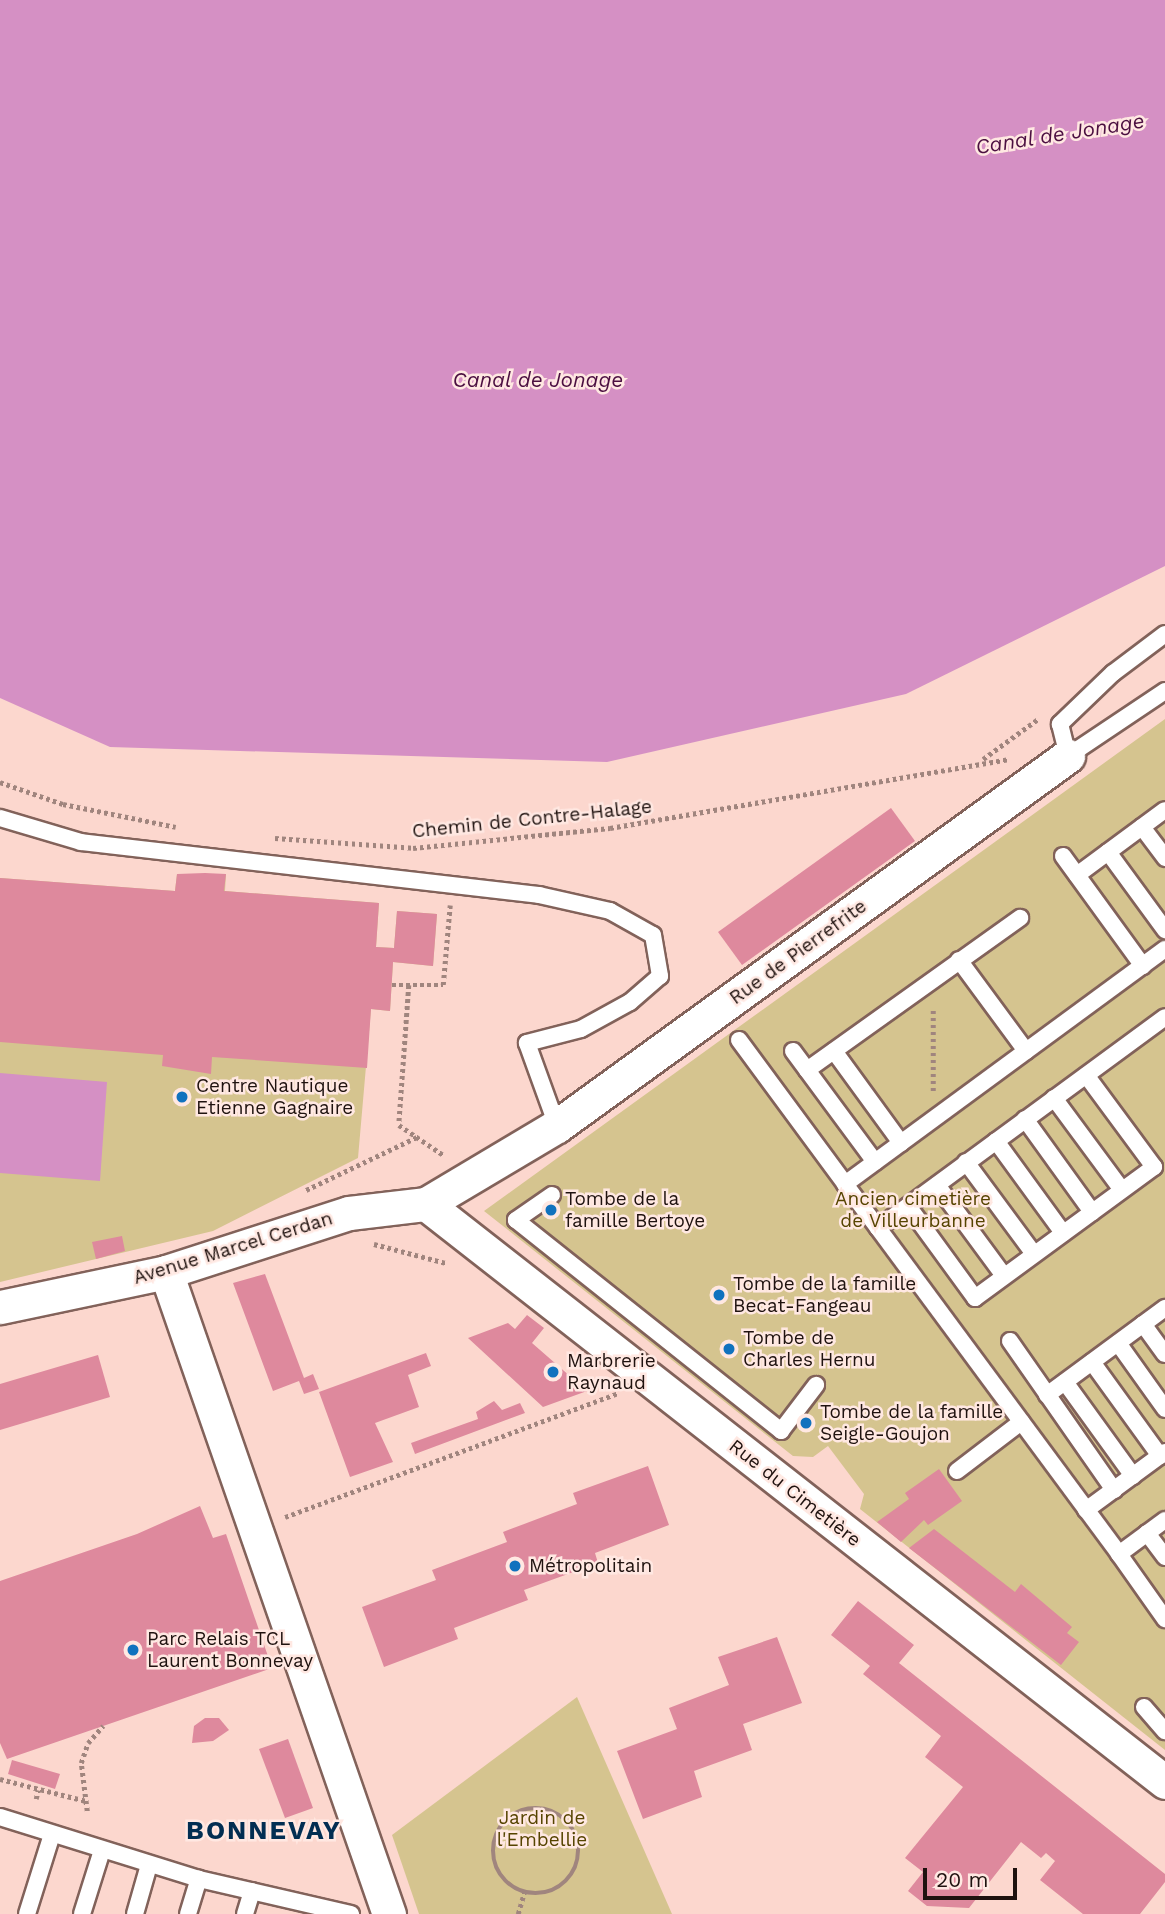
<!DOCTYPE html>
<meta charset="utf-8">
<style>
body{margin:0}
#map{position:relative;width:1165px;height:1914px;overflow:hidden;background:#fcd7ce;font-family:"Work Sans",sans-serif}
div>[style]{position:absolute}
[style*='--x']{left:calc(var(--x)*1px);top:calc(var(--y)*1px);width:calc(var(--w)*1px);rotate:calc(var(--a)*1deg)}
.green>*{inset:0;background:#d5c48f}
.water>*{inset:0;background:#d590c4}
.building>*{inset:0;background:#de899d}
.path>*{height:4.5px;margin-top:-2.25px;transform-origin:0;background:repeating-linear-gradient(90deg,#a0857e 0 3.5px,transparent 0 7px)}
.path>.ring{margin:-2.25px;padding:0;box-sizing:content-box;background:none;border:4.5px solid #a0857e;border-radius:50%}
.roads{filter:drop-shadow(2px 0 #82625a) drop-shadow(-2px 0 #82625a) drop-shadow(0 2px #82625a) drop-shadow(0 -2px #82625a)}
.lane>*{height:16px;margin:-8px;padding:0 8px;transform-origin:8px;border-radius:8px;background:#fff}
.street>*{height:33px;margin:-16.5px;padding:0 16.5px;transform-origin:16.5px;border-radius:16.5px;background:#fff}
.dots>*{width:19px;height:19px;translate:-50% -50%;box-sizing:border-box;border:4px solid #ffe8e2;border-radius:50%}
span{translate:-50% -50%;white-space:nowrap;text-align:center;line-height:1.15;-webkit-text-stroke:5px #ffe8e2;paint-order:stroke}
.street-label{font-size:19px;color:#1f120f}
.poi-label{font-size:19px;color:#1f120f}
.left{translate:0 -50%;text-align:left}
.park-label{font-size:19px;color:#564400}
.water-label{font-size:21px;color:#4c0f41;font-style:italic}
.district-label{font-size:26px;color:#022e52;font-weight:700;letter-spacing:2px}
.scale{position:absolute;left:923px;top:1868px;width:94px;height:32px;box-sizing:border-box;border:4px solid #1f120f;border-top:0;padding-left:9px;font-size:21px;line-height:24px;white-space:nowrap;color:#1f120f;-webkit-text-stroke:5px #ffe8e2;paint-order:stroke}
</style>
<div id="map">
<div class="green">
<i style="clip-path:polygon(1165px 719px,1165px 1750px,860px 1509px,864px 1494px,828px 1446px,813px 1457px,793px 1456px,484px 1211px)"></i>
<i style="clip-path:polygon(177px 874px,226px 874px,225px 891px,379px 903px,376px 947px,394px 948px,397px 911px,437px 914px,433px 966px,393px 962px,390px 1011px,371px 1009px,358px 1158px,213px 1231px,0 1282px,0 878px,175px 891px)"></i>
<i style="clip-path:polygon(577px 1697px,672px 1914px,419px 1914px,392px 1835px)"></i>
</div>
<div class="water">
<i style="clip-path:polygon(0 0,1165px 0,1165px 566px,906px 694px,607px 762px,110px 747px,0 698px)"></i>
<i style="clip-path:polygon(0 1073px,107px 1082px,100px 1181px,0 1173px)"></i>
</div>
<div class="building">
<i style="clip-path:polygon(891px 808px,915px 841px,742px 965px,718px 932px)"></i>
<i style="clip-path:polygon(205px 873px,226px 874px,224px 891px,379px 903px,376px 947px,394px 948px,397px 911px,437px 914px,433px 966px,393px 962px,390px 1011px,371px 1009px,367px 1068px,212px 1057px,211px 1074px,162px 1066px,163px 1055px,0 1042px,0 878px,175px 891px,177px 874px)"></i>
<i style="clip-path:polygon(122px 1236px,125px 1251px,96px 1259px,92px 1242px)"></i>
<i style="clip-path:polygon(265px 1274px,304px 1378px,313px 1374px,319px 1389px,304px 1394px,299px 1381px,273px 1391px,233px 1283px)"></i>
<i style="clip-path:polygon(527px 1315px,544px 1328px,532px 1343px,587px 1391px,543px 1407px,468px 1338px,508px 1323px,515px 1329px)"></i>
<i style="clip-path:polygon(426px 1353px,431px 1366px,408px 1375px,419px 1407px,375px 1423px,393px 1462px,350px 1477px,319px 1392px)"></i>
<i style="clip-path:polygon(98px 1355px,110px 1397px,0 1430px,0 1384px)"></i>
<i style="clip-path:polygon(494px 1401px,502px 1410px,520px 1403px,525px 1413px,415px 1454px,411px 1443px,478px 1419px,476px 1412px)"></i>
<i style="clip-path:polygon(648px 1466px,669px 1525px,595px 1553px,598px 1563px,524px 1590px,528px 1600px,454px 1628px,458px 1639px,384px 1667px,362px 1607px,436px 1580px,432px 1570px,507px 1542px,503px 1532px,577px 1504px,573px 1493px)"></i>
<i style="clip-path:polygon(939px 1469px,962px 1501px,928px 1525px,924px 1520px,901px 1542px,877px 1522px,909px 1499px,905px 1493px)"></i>
<i style="clip-path:polygon(200px 1506px,213px 1538px,226px 1534px,272px 1668px,7px 1759px,0 1743px,0 1581px,137px 1534px)"></i>
<i style="clip-path:polygon(934px 1529px,1015px 1592px,1021px 1584px,1072px 1627px,1067px 1633px,1079px 1642px,1061px 1665px,909px 1548px)"></i>
<i style="clip-path:polygon(858px 1601px,914px 1645px,899px 1663px,1165px 1874px,1165px 1882px,1140px 1914px,1083px 1914px,1040px 1880px,1055px 1861px,1046px 1853px,1041px 1858px,1021px 1842px,969px 1908px,927px 1906px,908px 1891px,923px 1872px,905px 1858px,963px 1787px,925px 1757px,941px 1736px,863px 1674px,870px 1666px,831px 1635px)"></i>
<i style="clip-path:polygon(777px 1637px,802px 1703px,743px 1724px,752px 1750px,694px 1771px,702px 1797px,643px 1819px,617px 1751px,677px 1729px,669px 1708px,729px 1685px,718px 1657px)"></i>
<i style="clip-path:polygon(205px 1718px,219px 1718px,229px 1730px,213px 1741px,192px 1743px,194px 1726px)"></i>
<i style="clip-path:polygon(288px 1739px,313px 1808px,285px 1818px,259px 1749px)"></i>
<i style="clip-path:polygon(12px 1760px,60px 1774px,55px 1789px,8px 1774px)"></i>
</div>
<div class="path">
<i style="--x:983;--y:759;--w:68;--a:-36"></i>
<i style="--x:0;--y:782;--w:67;--a:19.2"></i>
<i style="--x:63;--y:804;--w:115;--a:11.5"></i>
<i style="--x:275;--y:838;--w:138;--a:4.1"></i>
<i style="--x:413;--y:848;--w:198;--a:-5.8"></i>
<i style="--x:610;--y:828;--w:404;--a:-9.8"></i>
<i style="--x:392;--y:985;--w:51;--a:0"></i>
<i style="--x:443;--y:985;--w:80;--a:-85"></i>
<i style="--x:409;--y:985;--w:140;--a:94.1"></i>
<i style="--x:399;--y:1125;--w:55;--a:34"></i>
<i style="--x:933;--y:1091;--w:81;--a:-90"></i>
<i style="--x:306;--y:1190;--w:123;--a:-25.5"></i>
<i style="--x:374;--y:1244;--w:74;--a:14.8"></i>
<i style="--x:285;--y:1517;--w:355;--a:-20.4"></i>
<i style="--x:0;--y:1779;--w:89;--a:14.3"></i>
<i style="--x:36;--y:1799;--w:9;--a:-77"></i>
<i class="ring" style="left:493px;top:1808px;width:81.5px;height:81.5px"></i>
<i style="--x:87;--y:1811;--w:48;--a:-97.1"></i>
<i style="--x:81;--y:1763;--w:21;--a:-71"></i>
<i style="--x:88;--y:1743;--w:23;--a:-49"></i>
<i style="--x:518;--y:1914;--w:22;--a:-74"></i>
</div>
<div class="roads">
<div class="lane">
<i style="--x:1165;--y:634;--w:65;--a:143.1"></i>
<i style="--x:1113;--y:673;--w:74;--a:136.1"></i>
<i style="--x:1060;--y:724;--w:33;--a:76"></i>
<i style="--x:1068;--y:756;--w:117;--a:-33.8"></i>
<i style="--x:0;--y:818;--w:84;--a:16.5"></i>
<i style="--x:81;--y:842;--w:461;--a:6.6"></i>
<i style="--x:539;--y:895;--w:73;--a:12.7"></i>
<i style="--x:610;--y:911;--w:49;--a:29.2"></i>
<i style="--x:653;--y:935;--w:42;--a:80.3"></i>
<i style="--x:660;--y:976;--w:40;--a:139"></i>
<i style="--x:630;--y:1002;--w:56;--a:151.1"></i>
<i style="--x:581;--y:1029;--w:56;--a:165.5"></i>
<i style="--x:527;--y:1043;--w:88;--a:70.1"></i>
<i style="--x:1142;--y:827;--w:39;--a:53"></i>
<i style="--x:1108;--y:852;--w:97;--a:53.8"></i>
<i style="--x:1063;--y:856;--w:136;--a:54"></i>
<i style="--x:1077;--y:875;--w:109;--a:-36.5"></i>
<i style="--x:1165;--y:949;--w:397;--a:143.7"></i>
<i style="--x:845;--y:1184;--w:55;--a:53.1"></i>
<i style="--x:878;--y:1228;--w:356;--a:-36.3"></i>
<i style="--x:959;--y:960;--w:113;--a:53.6"></i>
<i style="--x:739;--y:1040;--w:179;--a:53.6"></i>
<i style="--x:793;--y:1051;--w:138;--a:53.5"></i>
<i style="--x:834;--y:1051;--w:114;--a:53.9"></i>
<i style="--x:807;--y:1070;--w:262;--a:-35.5"></i>
<i style="--x:1054;--y:1098;--w:114;--a:53.5"></i>
<i style="--x:1025;--y:1119;--w:115;--a:54.2"></i>
<i style="--x:996;--y:1141;--w:114;--a:53.9"></i>
<i style="--x:966;--y:1162;--w:114;--a:53.5"></i>
<i style="--x:937;--y:1185;--w:113;--a:53.6"></i>
<i style="--x:552;--y:1195;--w:44;--a:145.2"></i>
<i style="--x:516;--y:1220;--w:339;--a:38.5"></i>
<i style="--x:781;--y:1431;--w:58;--a:-52.7"></i>
<i style="--x:908;--y:1206;--w:114;--a:53.9"></i>
<i style="--x:975;--y:1298;--w:222;--a:-36.2"></i>
<i style="--x:1154;--y:1167;--w:114;--a:-126.5"></i>
<i style="--x:878;--y:1228;--w:405;--a:53.5"></i>
<i style="--x:1119;--y:1554;--w:57;--a:-36.5"></i>
<i style="--x:1143;--y:1324;--w:37;--a:54"></i>
<i style="--x:1010;--y:1341;--w:182;--a:55.1"></i>
<i style="--x:1118;--y:1343;--w:81;--a:54.5"></i>
<i style="--x:1092;--y:1362;--w:116;--a:54.1"></i>
<i style="--x:1065;--y:1382;--w:116;--a:54.1"></i>
<i style="--x:1047;--y:1395;--w:147;--a:-36.4"></i>
<i style="--x:957;--y:1471;--w:81;--a:-37.4"></i>
<i style="--x:1086;--y:1510;--w:98;--a:-36.3"></i>
<i style="--x:1147;--y:1533;--w:30;--a:53"></i>
<i style="--x:1119;--y:1554;--w:80;--a:54.7"></i>
<i style="--x:1144;--y:1707;--w:32;--a:49"></i>
<i style="--x:0;--y:1817;--w:208;--a:17.3"></i>
<i style="--x:199;--y:1879;--w:156;--a:13"></i>
<i style="--x:27;--y:1914;--w:84;--a:-72.6"></i>
<i style="--x:82;--y:1914;--w:67;--a:-72.6"></i>
<i style="--x:135;--y:1914;--w:51;--a:-74.1"></i>
<i style="--x:188;--y:1914;--w:37;--a:-73"></i>
<i style="--x:245;--y:1914;--w:24;--a:-73"></i>
</div>
<div class="street">
<i style="--x:426;--y:1204;--w:938;--a:38.03"></i>
<i style="--x:166;--y:1272;--w:680;--a:70.85"></i>
<i style="--x:0;--y:1307;--w:170;--a:-11.9"></i>
<i style="--x:166;--y:1272;--w:192;--a:-17.9"></i>
<i style="--x:349;--y:1213;--w:78;--a:-6.7"></i>
<i style="--x:426;--y:1204;--w:152;--a:-30.8"></i>
<i style="--x:557;--y:1126;--w:631;--a:-35.91"></i>
</div>
</div>
<div class="dots">
<i style="left:182px;top:1097px;background:#1172be"></i>
<i style="left:551px;top:1210px;background:#1172be"></i>
<i style="left:719px;top:1295px;background:#1172be"></i>
<i style="left:729px;top:1349px;background:#1172be"></i>
<i style="left:553px;top:1372px;background:#1172be"></i>
<i style="left:806px;top:1423px;background:#1172be"></i>
<i style="left:515px;top:1566px;background:#1172be"></i>
<i style="left:133px;top:1650px;background:#1172be"></i>
</div>
<div class="street-label">
<span style="left:532px;top:819px;rotate:-6deg">Chemin de Contre-Halage</span>
<span style="left:798px;top:952px;rotate:-36deg">Rue de Pierrefrite</span>
<span style="left:233px;top:1248px;rotate:-17deg">Avenue Marcel Cerdan</span>
<span style="left:795px;top:1493px;rotate:38deg">Rue du Cimetière</span>
</div>
<div class="poi-label">
<span class="left" style="left:196px;top:1097px">Centre Nautique<br>Etienne Gagnaire</span>
<span class="left" style="left:565px;top:1210px">Tombe de la<br>famille Bertoye</span>
<span class="left" style="left:733px;top:1295px">Tombe de la famille<br>Becat-Fangeau</span>
<span class="left" style="left:743px;top:1349px">Tombe de<br>Charles Hernu</span>
<span class="left" style="left:567px;top:1372px">Marbrerie<br>Raynaud</span>
<span class="left" style="left:820px;top:1423px">Tombe de la famille<br>Seigle-Goujon</span>
<span class="left" style="left:529px;top:1566px">Métropolitain</span>
<span class="left" style="left:147px;top:1650px">Parc Relais TCL<br>Laurent Bonnevay</span>
</div>
<div class="park-label">
<span style="left:913px;top:1210px">Ancien cimetière<br>de Villeurbanne</span>
<span style="left:542px;top:1829px">Jardin de<br>l'Embellie</span>
</div>
<div class="water-label">
<span style="left:1060px;top:134px;rotate:-9deg">Canal de Jonage</span>
<span style="left:538px;top:380px">Canal de Jonage</span>
</div>
<div class="district-label">
<span style="left:264px;top:1831px">BONNEVAY</span>
</div>
<div class="scale">20 m</div>
</div>
